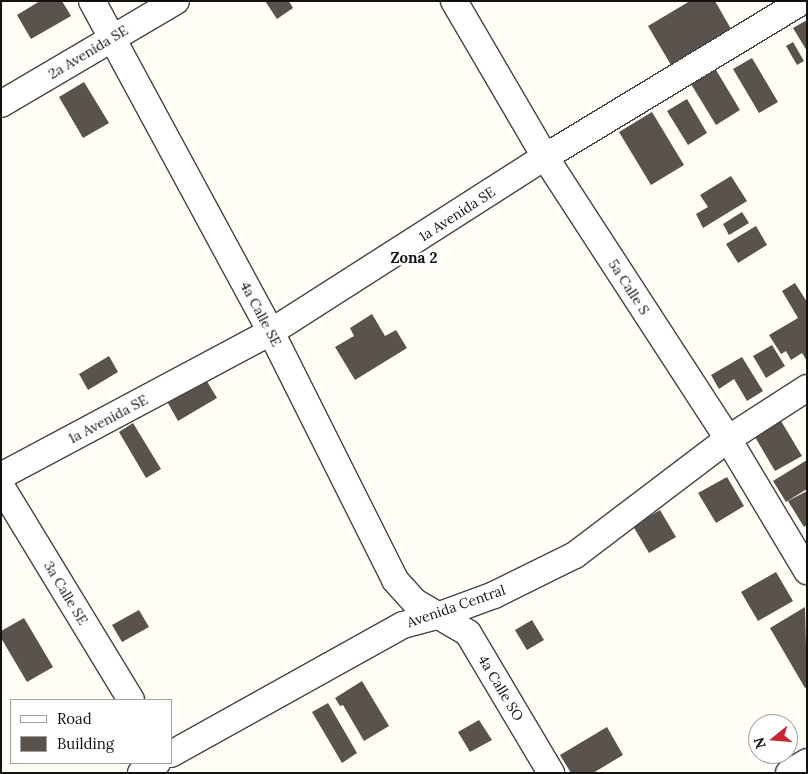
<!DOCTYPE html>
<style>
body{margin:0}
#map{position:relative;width:808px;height:774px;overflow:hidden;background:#fffdf5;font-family:Lora,serif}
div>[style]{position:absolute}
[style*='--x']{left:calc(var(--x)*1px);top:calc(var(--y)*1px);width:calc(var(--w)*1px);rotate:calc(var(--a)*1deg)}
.building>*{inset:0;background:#5a524d}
.roads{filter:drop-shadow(1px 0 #444) drop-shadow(-1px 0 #444) drop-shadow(0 1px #444) drop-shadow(0 -1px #444)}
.minor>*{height:26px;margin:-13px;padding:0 13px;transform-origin:13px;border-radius:13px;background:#fff}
span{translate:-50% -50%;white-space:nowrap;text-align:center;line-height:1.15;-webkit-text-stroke:5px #fff;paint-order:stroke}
.street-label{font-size:14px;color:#111}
.neighbourhood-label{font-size:15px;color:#111;font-weight:700}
.frame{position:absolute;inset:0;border:2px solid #111;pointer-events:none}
.legend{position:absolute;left:10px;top:699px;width:162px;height:65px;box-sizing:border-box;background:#fff;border:1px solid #a0a0a0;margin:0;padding:6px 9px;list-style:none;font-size:15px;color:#111}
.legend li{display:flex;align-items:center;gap:10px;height:25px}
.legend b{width:25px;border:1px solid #a0a0a0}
.north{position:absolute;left:748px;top:714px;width:50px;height:50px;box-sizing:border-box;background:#fff;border:1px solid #a0a0a0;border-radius:50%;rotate:253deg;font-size:14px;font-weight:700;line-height:20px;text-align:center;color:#111}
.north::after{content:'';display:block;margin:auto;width:18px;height:22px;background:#c4262e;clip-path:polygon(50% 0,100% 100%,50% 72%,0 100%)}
</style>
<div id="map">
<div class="building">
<i style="clip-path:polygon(40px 1px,62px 1px,71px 16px,31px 39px,17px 15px)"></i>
<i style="clip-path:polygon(265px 1px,289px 1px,293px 8px,277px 19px)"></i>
<i style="clip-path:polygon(690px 1px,715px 1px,731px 29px,671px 65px,648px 26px)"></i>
<i style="clip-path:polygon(807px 20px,807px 51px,793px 28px)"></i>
<i style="clip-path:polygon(793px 42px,804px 61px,797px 65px,786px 46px)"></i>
<i style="clip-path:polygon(752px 58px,778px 102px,759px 113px,733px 69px)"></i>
<i style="clip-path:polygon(716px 70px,740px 110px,716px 125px,691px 84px)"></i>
<i style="clip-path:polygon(84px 82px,109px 123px,83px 138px,59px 97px)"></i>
<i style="clip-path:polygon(687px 99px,707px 133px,688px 145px,667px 111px)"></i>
<i style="clip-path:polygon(652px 112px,684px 165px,651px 185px,619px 132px)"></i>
<i style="clip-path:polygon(731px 176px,747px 201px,703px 228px,696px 214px,708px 207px,700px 195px)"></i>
<i style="clip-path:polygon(742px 212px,749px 223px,729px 235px,723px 224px)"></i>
<i style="clip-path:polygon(756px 226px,767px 245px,738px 263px,726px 244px)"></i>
<i style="clip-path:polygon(795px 283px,807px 302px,807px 361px,802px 353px,791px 360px,786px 351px,781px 354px,769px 335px,798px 318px,782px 291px)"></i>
<i style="clip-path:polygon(372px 314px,385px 336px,396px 330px,407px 348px,355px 380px,335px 347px,354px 336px,350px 328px)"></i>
<i style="clip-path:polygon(772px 345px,785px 366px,766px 378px,753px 356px)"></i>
<i style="clip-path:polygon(109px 356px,118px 372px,88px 390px,79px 374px)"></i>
<i style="clip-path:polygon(742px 357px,763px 391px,747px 401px,734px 379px,719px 389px,711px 375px)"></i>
<i style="clip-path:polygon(202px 373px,217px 398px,178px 421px,164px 396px)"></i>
<i style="clip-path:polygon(781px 421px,802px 456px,775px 471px,755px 437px)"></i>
<i style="clip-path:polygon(133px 423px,161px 469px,146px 478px,119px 432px)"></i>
<i style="clip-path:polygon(807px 460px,807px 489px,786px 502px,773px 481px)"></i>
<i style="clip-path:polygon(727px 477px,744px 506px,716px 523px,698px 493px)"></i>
<i style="clip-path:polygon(807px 491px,807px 525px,804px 527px,788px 501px)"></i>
<i style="clip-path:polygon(660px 510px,676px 537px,649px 553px,633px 526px)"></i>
<i style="clip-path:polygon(776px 572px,793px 601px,758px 621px,741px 592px)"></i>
<i style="clip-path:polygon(805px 607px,807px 687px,805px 688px,770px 628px)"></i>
<i style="clip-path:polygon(139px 610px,149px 627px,122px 642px,112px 625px)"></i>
<i style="clip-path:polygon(24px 618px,53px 667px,27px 682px,1px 638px,1px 631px)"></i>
<i style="clip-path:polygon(532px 620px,544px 640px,527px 650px,515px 630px)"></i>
<i style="clip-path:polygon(362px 681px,389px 726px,364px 741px,343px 705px,340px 706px,335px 698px)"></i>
<i style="clip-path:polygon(328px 703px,357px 753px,342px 763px,312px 712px)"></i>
<i style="clip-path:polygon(479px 720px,492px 740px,470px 752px,458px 732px)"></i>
<i style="clip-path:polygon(607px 727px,623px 755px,593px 773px,571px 773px,560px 755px)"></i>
</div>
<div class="roads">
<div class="minor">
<i style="--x:92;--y:1;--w:376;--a:61.6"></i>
<i style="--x:271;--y:332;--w:277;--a:63.4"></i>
<i style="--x:395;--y:580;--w:30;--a:48"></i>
<i style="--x:415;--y:602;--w:61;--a:30.3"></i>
<i style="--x:468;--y:633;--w:163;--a:59.3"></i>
<i style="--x:454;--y:1;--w:181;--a:59.7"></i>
<i style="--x:545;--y:157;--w:336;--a:57"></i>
<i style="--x:728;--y:439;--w:154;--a:59.1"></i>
<i style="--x:1;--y:104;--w:203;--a:-30.5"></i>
<i style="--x:1;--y:476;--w:306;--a:-28.1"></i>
<i style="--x:271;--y:332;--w:325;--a:-32.6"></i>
<i style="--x:545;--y:157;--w:301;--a:-31.2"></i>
<i style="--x:1;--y:486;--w:250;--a:58.7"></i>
<i style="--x:171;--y:754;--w:265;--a:-29.1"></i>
<i style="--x:403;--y:625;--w:38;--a:-15"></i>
<i style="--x:440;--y:615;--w:58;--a:-20.3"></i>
<i style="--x:494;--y:595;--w:90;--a:-26.3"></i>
<i style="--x:575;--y:555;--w:192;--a:-37.2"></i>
<i style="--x:728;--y:439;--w:94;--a:-32.8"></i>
<i style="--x:141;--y:773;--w:19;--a:-32"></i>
<i style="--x:789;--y:773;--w:21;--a:-31"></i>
</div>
</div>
<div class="street-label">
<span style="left:88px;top:52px;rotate:-31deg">2a Avenida SE</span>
<span style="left:457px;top:214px;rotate:-33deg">1a Avenida SE</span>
<span style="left:629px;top:287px;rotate:57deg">5a Calle S</span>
<span style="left:261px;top:314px;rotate:62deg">4a Calle SE</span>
<span style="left:108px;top:419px;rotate:-28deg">1a Avenida SE</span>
<span style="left:66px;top:593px;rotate:59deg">3a Calle SE</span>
<span style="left:456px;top:606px;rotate:-19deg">Avenida Central</span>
<span style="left:501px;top:688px;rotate:59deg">4a Calle SO</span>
</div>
<div class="neighbourhood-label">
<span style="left:414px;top:258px">Zona 2</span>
</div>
<div class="frame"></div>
<ul class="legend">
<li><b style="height:6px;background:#fff"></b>Road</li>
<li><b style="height:14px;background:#5a524d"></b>Building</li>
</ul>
<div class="north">N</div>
</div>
